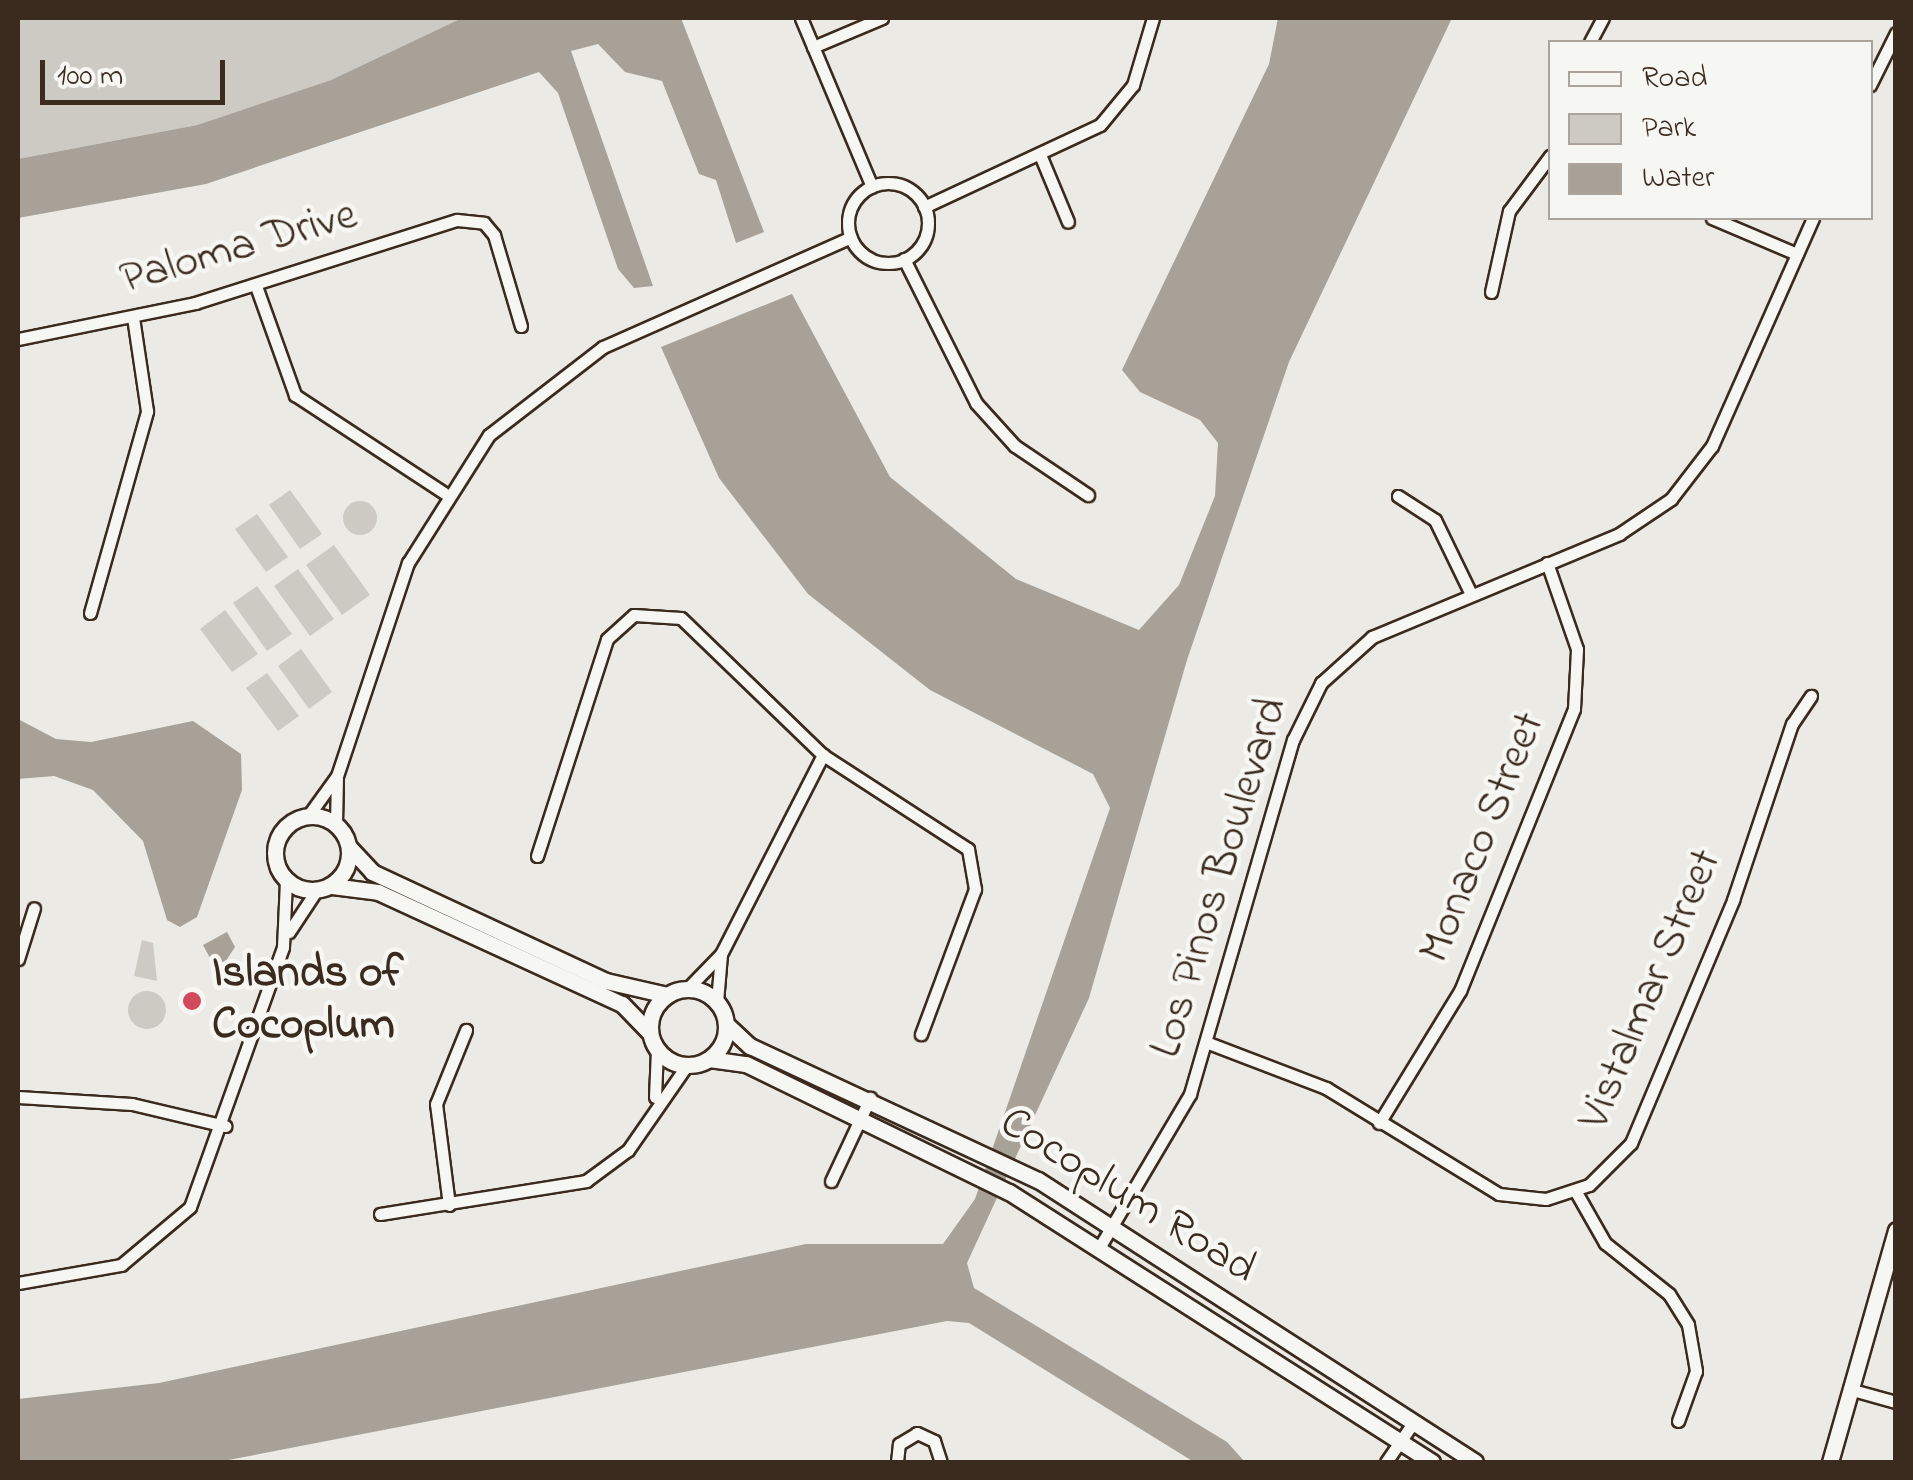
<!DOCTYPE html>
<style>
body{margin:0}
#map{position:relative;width:1913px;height:1480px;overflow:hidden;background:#ebeae5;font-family:"Indie Flower",sans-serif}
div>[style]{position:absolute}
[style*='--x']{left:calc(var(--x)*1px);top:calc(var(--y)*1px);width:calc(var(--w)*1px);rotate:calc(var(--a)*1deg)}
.green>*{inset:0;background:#cdcac4}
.round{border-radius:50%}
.water>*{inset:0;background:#a8a198}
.roads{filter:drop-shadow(2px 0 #3b2a1e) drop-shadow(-2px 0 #3b2a1e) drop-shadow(0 2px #3b2a1e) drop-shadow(0 -2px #3b2a1e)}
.street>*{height:11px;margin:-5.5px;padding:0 5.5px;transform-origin:5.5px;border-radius:5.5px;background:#f6f6f2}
.street>.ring{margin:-5.5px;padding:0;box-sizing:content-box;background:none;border:11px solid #f6f6f2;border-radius:50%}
.secondary>*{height:15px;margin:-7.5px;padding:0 7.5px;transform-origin:7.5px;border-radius:7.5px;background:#f6f6f2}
.secondary>.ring{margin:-7.5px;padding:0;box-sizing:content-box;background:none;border:15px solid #f6f6f2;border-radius:50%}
.dots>*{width:28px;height:28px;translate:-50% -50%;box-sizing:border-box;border:5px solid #f6f6f2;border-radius:50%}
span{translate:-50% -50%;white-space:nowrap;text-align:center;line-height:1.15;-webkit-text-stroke:9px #f6f6f2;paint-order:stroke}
.street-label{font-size:45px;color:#3b2a1e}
.poi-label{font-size:45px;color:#3b2a1e;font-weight:700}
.left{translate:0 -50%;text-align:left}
.frame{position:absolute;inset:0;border:20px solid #3b2a1e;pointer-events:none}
.legend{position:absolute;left:1548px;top:40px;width:325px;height:180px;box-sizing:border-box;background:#f6f6f2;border:2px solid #aba49d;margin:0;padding:12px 18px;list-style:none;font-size:30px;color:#3b2a1e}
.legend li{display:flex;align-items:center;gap:20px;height:50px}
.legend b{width:50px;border:2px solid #aba49d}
.scale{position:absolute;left:40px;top:60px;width:185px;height:45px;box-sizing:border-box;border:5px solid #3b2a1e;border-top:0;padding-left:12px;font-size:30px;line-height:35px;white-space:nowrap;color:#3b2a1e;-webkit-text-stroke:8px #f6f6f2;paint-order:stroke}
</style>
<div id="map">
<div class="green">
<i style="clip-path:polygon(18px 18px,462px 18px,331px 80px,197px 125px,18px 159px)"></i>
<i style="clip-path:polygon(290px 490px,322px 534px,300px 549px,269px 505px)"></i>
<i class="round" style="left:343px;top:501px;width:34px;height:34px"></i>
<i style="clip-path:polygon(257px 514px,288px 557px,266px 572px,235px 529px)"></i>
<i style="clip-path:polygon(334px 545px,370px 595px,342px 615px,306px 565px)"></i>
<i style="clip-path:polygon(298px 569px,334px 619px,310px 636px,274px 586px)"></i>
<i style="clip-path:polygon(257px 586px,292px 634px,267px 651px,233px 603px)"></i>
<i style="clip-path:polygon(225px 610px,258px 654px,232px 672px,200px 629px)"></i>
<i style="clip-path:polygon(301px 649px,332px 692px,309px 709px,278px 666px)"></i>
<i style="clip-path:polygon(267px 673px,299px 716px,278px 731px,246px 688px)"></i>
<i style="clip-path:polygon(142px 940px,153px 943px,157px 981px,134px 976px)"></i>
<i class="round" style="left:128px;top:991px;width:38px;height:38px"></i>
</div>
<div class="water">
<i style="clip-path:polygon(462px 18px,681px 18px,764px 232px,736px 243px,716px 180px,699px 174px,662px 81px,625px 72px,598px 44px,571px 51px,653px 286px,634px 288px,618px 269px,558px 93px,539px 72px,206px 184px,18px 218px,18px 159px,197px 125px,331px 80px)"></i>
<i style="clip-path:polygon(1278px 18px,1452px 18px,1289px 362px,1187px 660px,1089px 998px,967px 1263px,974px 1288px,1227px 1442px,1245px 1462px,1194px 1462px,969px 1323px,947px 1321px,218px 1462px,18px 1462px,18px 1399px,159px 1383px,806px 1244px,943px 1244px,975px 1199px,1110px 808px,1093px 774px,930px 690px,808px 594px,719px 478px,661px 347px,792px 294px,890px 477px,1016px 579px,1139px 630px,1179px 585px,1215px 496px,1218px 443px,1200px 420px,1140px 392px,1122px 370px,1269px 64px)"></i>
<i style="clip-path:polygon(18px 719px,56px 739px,91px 742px,193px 721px,241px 754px,242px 790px,197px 917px,180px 927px,167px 920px,143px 841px,93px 790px,54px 776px,18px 779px)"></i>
<i style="clip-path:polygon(227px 932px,235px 947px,218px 973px,203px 945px)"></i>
</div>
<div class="roads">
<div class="street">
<i style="--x:801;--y:18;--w:183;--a:67.2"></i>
<i style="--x:1590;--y:42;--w:27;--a:-62"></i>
<i style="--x:813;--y:47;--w:75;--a:-22.8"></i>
<i style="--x:1870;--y:85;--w:58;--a:-63.4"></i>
<i style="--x:1041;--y:157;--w:70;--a:67.4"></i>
<i class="ring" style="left:848px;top:183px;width:69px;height:69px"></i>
<i style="--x:924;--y:207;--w:194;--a:-25"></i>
<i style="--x:1100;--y:125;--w:52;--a:-50.5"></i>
<i style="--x:1133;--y:85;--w:70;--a:-73.4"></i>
<i style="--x:1712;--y:218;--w:92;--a:23"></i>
<i style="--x:904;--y:259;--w:161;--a:63.4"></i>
<i style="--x:976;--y:403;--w:58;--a:47.8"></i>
<i style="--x:1015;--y:446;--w:88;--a:33.9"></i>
<i style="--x:256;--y:286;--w:116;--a:70.3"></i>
<i style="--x:295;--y:395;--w:178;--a:33.3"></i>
<i style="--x:1491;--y:292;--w:83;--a:-77.5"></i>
<i style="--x:1509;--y:211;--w:69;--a:-53.3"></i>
<i style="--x:18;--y:339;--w:181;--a:-11.5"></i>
<i style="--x:195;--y:303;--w:275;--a:-17.6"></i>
<i style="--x:457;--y:220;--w:27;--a:6"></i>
<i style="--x:484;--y:223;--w:16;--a:50"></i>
<i style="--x:494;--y:235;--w:95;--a:73.5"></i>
<i style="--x:1398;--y:496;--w:44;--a:33"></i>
<i style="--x:1435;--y:520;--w:82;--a:64.1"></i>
<i style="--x:90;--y:613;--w:210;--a:-74.2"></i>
<i style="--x:147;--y:411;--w:95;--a:-98.5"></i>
<i style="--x:308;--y:816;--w:49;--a:-54.1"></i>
<i style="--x:336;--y:824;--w:48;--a:-88.8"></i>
<i style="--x:337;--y:776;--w:225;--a:-71.6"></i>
<i style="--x:408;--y:563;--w:151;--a:-57.7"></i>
<i style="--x:489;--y:435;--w:144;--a:-37.7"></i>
<i style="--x:603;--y:347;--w:271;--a:-23.9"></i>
<i style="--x:537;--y:856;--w:228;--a:-72.1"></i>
<i style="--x:607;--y:639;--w:36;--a:-42"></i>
<i style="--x:634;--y:615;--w:47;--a:3.7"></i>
<i style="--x:681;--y:618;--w:197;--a:44"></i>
<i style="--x:823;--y:755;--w:173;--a:33"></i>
<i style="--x:968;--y:849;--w:41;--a:80.1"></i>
<i style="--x:975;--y:889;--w:155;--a:110.4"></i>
<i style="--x:289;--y:932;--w:49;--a:-56.6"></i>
<i style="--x:18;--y:959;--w:53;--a:-72.6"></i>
<i style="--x:687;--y:989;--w:49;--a:-45.8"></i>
<i style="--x:717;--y:1002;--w:48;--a:-85.2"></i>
<i style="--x:721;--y:954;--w:224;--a:-62.9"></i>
<i style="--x:1206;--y:1042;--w:129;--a:21"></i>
<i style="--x:1326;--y:1088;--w:203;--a:31.5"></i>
<i style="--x:1499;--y:1194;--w:47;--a:6.1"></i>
<i style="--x:1546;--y:1199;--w:45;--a:-18"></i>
<i style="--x:1589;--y:1185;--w:59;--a:-45"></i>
<i style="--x:1631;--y:1143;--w:264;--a:-67.2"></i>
<i style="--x:1733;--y:900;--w:186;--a:-71.5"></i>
<i style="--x:1792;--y:724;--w:34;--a:-56"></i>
<i style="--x:18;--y:1097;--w:114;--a:3.5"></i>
<i style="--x:132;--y:1104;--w:96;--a:13.3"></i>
<i style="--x:655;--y:1097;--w:48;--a:-87.6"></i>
<i style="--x:1379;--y:1123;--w:155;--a:-58.5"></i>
<i style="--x:1460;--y:991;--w:304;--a:-68"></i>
<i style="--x:1574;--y:709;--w:60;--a:-87.1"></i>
<i style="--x:1577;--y:649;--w:91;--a:-109.2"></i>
<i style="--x:831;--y:1181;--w:92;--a:-64.8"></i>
<i style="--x:1576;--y:1192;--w:59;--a:60.4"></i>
<i style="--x:1605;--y:1243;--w:82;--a:38.6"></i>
<i style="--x:1669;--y:1294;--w:36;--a:58"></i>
<i style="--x:1688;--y:1325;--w:47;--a:80.1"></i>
<i style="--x:1696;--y:1371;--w:53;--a:109.8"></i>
<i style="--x:449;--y:1205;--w:102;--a:-97.3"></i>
<i style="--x:436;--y:1104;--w:80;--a:-67.9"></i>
<i style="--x:380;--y:1214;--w:209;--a:-9.1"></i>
<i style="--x:586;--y:1181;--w:52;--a:-36.4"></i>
<i style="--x:628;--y:1150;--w:103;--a:-55.2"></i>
<i style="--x:1099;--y:1248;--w:179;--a:-59.4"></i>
<i style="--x:1190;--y:1094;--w:369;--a:-73.8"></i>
<i style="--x:1293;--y:740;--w:64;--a:-63.8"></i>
<i style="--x:1321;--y:683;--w:69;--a:-42"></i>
<i style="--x:1372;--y:637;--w:268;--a:-22.6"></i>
<i style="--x:1619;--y:534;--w:63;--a:-33.9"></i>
<i style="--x:1671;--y:499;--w:67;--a:-52.3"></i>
<i style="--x:1712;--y:446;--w:249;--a:-66.1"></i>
<i style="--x:18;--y:1283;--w:105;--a:-9.9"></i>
<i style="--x:121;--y:1265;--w:90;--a:-40"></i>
<i style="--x:190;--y:1207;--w:276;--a:-70.3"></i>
<i style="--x:283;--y:947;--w:66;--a:-87.4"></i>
<i style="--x:1849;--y:1389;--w:49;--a:15.5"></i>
<i style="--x:897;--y:1462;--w:18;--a:-84"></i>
<i style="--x:899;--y:1444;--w:21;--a:-31"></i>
<i style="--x:917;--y:1433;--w:19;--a:25"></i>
<i style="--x:934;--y:1441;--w:22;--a:72"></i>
<i style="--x:1386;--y:1462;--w:47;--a:-55.3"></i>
</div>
<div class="secondary">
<i class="ring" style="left:275px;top:816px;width:59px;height:59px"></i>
<i style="--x:350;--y:848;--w:33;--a:47"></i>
<i style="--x:372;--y:872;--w:258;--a:25"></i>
<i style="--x:606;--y:981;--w:63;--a:12.9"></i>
<i style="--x:332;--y:886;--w:46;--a:7.4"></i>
<i style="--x:378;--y:892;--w:268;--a:24.7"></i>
<i style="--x:622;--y:1004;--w:40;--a:46"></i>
<i class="ring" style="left:650px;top:989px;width:61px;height:61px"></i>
<i style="--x:726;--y:1024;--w:33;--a:43"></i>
<i style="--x:750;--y:1046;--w:318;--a:25"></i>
<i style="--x:1038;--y:1180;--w:520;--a:32.83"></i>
<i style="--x:709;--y:1059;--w:37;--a:8"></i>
<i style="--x:746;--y:1064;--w:292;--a:26"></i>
<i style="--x:1009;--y:1192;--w:502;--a:32.55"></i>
<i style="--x:1830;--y:1462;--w:241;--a:-74.1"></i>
</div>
</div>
<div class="dots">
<i style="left:192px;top:1001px;background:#d1495b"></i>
</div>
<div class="street-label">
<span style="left:239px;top:249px;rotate:-16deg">Paloma Drive</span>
<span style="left:1484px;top:838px;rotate:-68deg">Monaco Street</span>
<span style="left:1221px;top:878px;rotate:-73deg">Los Pinos Boulevard</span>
<span style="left:1652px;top:990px;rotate:-67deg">Vistalmar Street</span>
<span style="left:1127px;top:1197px;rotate:32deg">Cocoplum Road</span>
</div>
<div class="poi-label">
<span class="left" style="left:212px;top:1001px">Islands of<br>Cocoplum</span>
</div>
<div class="frame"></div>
<ul class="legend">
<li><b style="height:12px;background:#f6f6f2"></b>Road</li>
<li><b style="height:28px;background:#cdcac4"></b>Park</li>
<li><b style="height:28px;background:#a8a198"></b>Water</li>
</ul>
<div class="scale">100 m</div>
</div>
